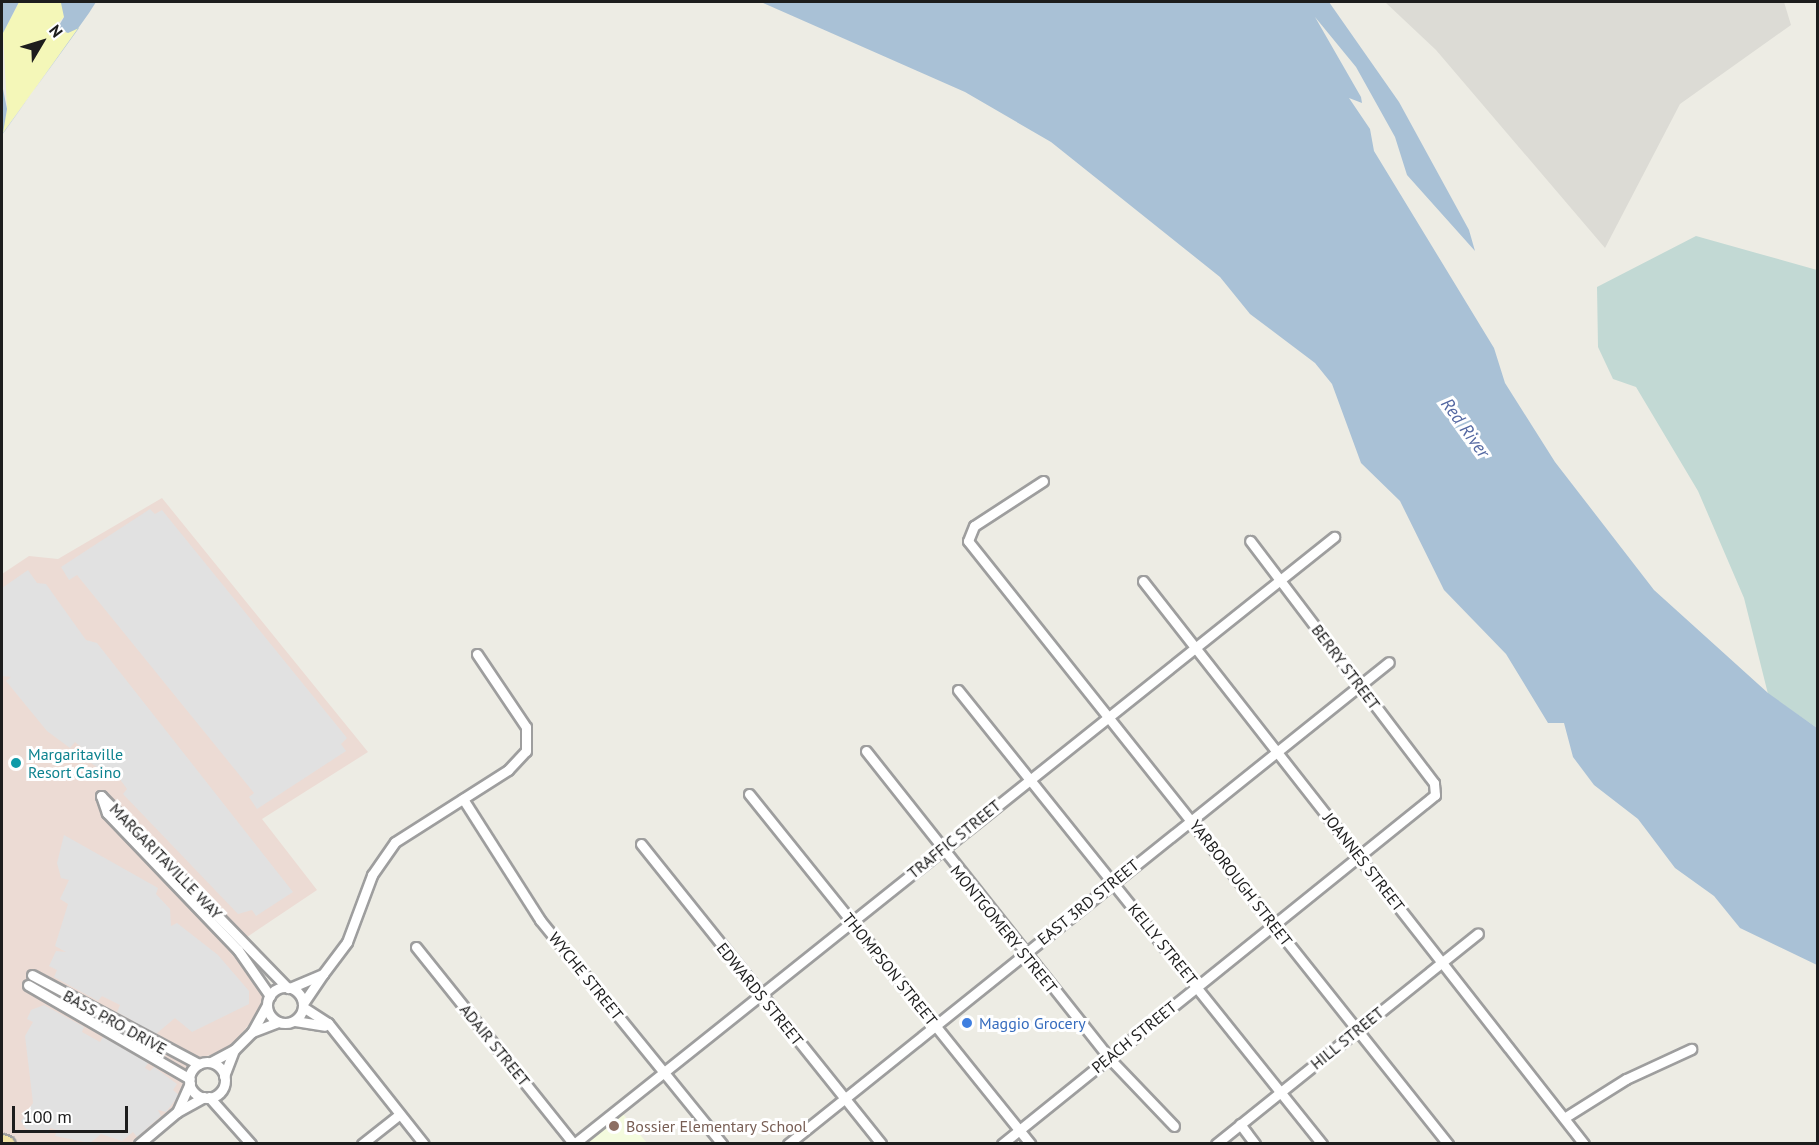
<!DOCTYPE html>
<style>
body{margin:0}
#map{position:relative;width:1819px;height:1145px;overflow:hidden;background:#edece4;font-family:"PT Sans",sans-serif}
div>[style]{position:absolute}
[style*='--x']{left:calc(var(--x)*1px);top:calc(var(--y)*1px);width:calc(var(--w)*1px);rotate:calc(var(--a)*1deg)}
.commercial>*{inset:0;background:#ecdbd4}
.education>*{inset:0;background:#f4fbde}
.airport>*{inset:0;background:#dcdbd5}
.wetland>*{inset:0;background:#c2d9d4}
.sand>*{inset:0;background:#f4f7b8}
.parking>*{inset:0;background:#e1e1e1}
.water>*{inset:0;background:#a9c1d6}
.roads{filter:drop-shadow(2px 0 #9e9e9e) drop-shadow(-2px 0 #9e9e9e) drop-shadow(0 2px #9e9e9e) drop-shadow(0 -2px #9e9e9e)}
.street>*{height:9px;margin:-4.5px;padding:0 4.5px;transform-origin:4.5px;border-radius:4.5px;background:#fff}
.street>.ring{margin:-4.5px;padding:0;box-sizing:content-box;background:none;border:9px solid #fff;border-radius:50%}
.primary>*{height:15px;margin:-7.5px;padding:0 7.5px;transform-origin:7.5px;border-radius:7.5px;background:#f2e3a4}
.dots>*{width:16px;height:16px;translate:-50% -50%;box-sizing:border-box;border:3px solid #fff;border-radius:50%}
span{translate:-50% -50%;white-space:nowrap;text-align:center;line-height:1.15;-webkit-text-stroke:6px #fff;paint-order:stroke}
.street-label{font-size:16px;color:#1d1d1d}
.culture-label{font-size:16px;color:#0d838f}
.left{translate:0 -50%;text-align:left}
.shop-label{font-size:16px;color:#366cbe}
.education-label{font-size:16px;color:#785e54}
.water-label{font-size:18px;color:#5468a2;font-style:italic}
.frame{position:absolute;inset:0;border:3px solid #1d1d1d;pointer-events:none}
.north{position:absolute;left:12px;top:12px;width:60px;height:60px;-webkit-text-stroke:4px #fff;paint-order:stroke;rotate:52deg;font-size:16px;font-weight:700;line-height:24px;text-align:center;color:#1d1d1d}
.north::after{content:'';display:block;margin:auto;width:21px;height:27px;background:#1d1d1d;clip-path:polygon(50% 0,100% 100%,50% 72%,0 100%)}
.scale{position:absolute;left:12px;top:1106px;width:116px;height:27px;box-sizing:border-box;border:3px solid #1d1d1d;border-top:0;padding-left:8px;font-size:18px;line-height:21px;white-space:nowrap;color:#1d1d1d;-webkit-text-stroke:4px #fff;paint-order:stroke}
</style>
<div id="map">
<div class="commercial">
<i style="clip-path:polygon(162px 498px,368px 752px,262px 819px,317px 890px,232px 947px,263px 990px,262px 1009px,227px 1051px,194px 1059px,174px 1108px,133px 1143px,2px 1144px,2px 574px,29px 556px,58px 559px)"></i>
</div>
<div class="education">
<i style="clip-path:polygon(618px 1108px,647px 1143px,574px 1144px)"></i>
</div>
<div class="airport">
<i style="clip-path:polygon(1385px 2px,1784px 2px,1791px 25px,1680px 104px,1605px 248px,1436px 50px)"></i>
</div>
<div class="wetland">
<i style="clip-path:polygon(1696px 236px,1817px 270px,1817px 728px,1768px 694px,1744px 598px,1698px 491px,1636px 387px,1613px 379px,1598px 347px,1597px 287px)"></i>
</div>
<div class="sand">
<i style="clip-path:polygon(19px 2px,63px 2px,64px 17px,57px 24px,68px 33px,80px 26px,2px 134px,7px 109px,3px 33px)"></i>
</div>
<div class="parking">
<i style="clip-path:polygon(150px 509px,155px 514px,162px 510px,347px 738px,341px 744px,346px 751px,257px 809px,249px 797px,254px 793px,77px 575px,69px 580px,61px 567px)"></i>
<i style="clip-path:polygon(28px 570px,37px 583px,46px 584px,86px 640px,97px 643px,293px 892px,256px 916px,252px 910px,238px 914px,123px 794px,127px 789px,114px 771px,109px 776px,77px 753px,81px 747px,75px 742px,70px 748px,47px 731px,6px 681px,11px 677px,2px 676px,2px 588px)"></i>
<i style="clip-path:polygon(64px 835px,158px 888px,156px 894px,170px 909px,171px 926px,177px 923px,218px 955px,249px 991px,249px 1004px,192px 1032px,175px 1018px,156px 1034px,117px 1012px,120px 1005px,102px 996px,98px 1001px,54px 977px,57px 970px,49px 966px,56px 951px,66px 952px,55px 946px,68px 904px,60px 899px,69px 880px,61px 878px,57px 863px)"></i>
<i style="clip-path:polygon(44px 1005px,84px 1027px,82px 1032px,100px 1042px,103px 1037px,148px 1063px,145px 1068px,150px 1071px,154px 1067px,177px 1084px,173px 1090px,179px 1095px,166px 1112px,158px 1110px,161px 1116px,137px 1137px,133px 1132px,122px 1141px,101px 1134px,90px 1143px,55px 1136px,57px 1130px,50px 1128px,48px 1134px,26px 1129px,21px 1121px,33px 1103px,25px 1036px,33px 1022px,27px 1019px,31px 1010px)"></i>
</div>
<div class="water">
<i style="clip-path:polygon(2px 2px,19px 2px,3px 33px,2px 58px)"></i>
<i style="clip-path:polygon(96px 2px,89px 13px,2px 135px,2px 137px,2px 84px,7px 109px,3px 133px,79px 28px,68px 33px,57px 29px,64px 17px,61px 3px)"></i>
<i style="clip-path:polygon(761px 2px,1329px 2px,1399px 102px,1469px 230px,1475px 251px,1407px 175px,1395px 137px,1356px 67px,1315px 17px,1361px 97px,1362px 103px,1349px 98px,1370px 129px,1374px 151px,1494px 348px,1505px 383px,1555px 462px,1654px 590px,1768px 693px,1817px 728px,1817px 965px,1740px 928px,1714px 896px,1675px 868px,1638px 819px,1594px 785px,1573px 757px,1564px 723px,1548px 723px,1506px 654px,1444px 590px,1400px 501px,1361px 463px,1332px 384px,1315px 363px,1250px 314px,1220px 277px,1051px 142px,965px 92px)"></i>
</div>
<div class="roads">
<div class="street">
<i style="--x:1043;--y:481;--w:82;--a:146.9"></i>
<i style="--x:974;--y:526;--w:16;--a:112"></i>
<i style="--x:968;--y:541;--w:771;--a:51.48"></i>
<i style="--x:1143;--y:581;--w:715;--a:51.93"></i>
<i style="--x:958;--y:690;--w:582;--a:51.28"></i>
<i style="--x:866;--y:751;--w:392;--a:51.6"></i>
<i style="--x:1109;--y:1058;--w:94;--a:46.3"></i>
<i style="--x:749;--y:794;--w:449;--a:51.2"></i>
<i style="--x:463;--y:799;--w:143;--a:57.5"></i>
<i style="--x:540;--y:920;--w:289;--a:50.9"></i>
<i style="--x:641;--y:844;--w:384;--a:51.3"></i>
<i style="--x:416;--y:947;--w:253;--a:51.3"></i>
<i style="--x:323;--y:974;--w:40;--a:-53"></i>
<i style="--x:347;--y:942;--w:72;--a:-69.5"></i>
<i style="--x:372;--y:875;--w:40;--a:-55.1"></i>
<i style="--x:395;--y:842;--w:134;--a:-32.5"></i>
<i style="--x:508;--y:770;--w:26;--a:-47"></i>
<i style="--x:526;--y:751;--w:24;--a:-90"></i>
<i style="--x:526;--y:727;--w:88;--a:-123.9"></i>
<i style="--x:32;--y:975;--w:189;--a:28.1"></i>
<i style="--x:28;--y:985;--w:187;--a:30.1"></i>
<i class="ring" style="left:267px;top:987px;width:27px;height:27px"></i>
<i style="--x:290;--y:988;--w:36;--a:-23"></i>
<i style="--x:323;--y:974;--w:36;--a:124"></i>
<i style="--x:270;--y:996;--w:56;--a:-124.8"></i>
<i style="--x:238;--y:950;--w:190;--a:-133.7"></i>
<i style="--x:107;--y:813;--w:18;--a:-109"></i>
<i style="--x:101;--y:796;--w:268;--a:45.8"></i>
<i style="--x:267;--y:1005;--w:31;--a:119"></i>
<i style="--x:252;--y:1032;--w:28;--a:-21"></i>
<i style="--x:303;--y:1007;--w:30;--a:33"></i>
<i style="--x:328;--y:1023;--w:154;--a:51.6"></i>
<i style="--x:295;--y:1021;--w:30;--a:9"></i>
<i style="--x:234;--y:1050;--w:25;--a:-45"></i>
<i style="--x:211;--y:1062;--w:26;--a:-28"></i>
<i style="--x:234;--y:1050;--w:28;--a:111"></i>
<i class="ring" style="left:189px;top:1062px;width:27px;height:27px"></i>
<i style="--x:190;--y:1083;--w:32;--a:114"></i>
<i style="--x:177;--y:1112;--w:31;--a:-29"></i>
<i style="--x:209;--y:1097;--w:63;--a:48.2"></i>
<i style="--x:1564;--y:1118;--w:73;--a:-32.2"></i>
<i style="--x:1626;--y:1079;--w:72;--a:-24.8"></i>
<i style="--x:1240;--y:1124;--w:25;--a:53"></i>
<i style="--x:139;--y:1144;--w:50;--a:-40.1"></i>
<i style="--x:362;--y:1144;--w:48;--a:-38.3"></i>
<i style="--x:574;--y:1144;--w:973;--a:-38.61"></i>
<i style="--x:788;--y:1144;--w:770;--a:-38.73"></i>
<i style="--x:1002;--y:1144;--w:556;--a:-38.87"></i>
<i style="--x:1435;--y:795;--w:12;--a:-95"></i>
<i style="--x:1434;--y:783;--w:304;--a:-127.2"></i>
<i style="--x:1216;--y:1144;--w:336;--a:-38.8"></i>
</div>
<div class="primary">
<i style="--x:2;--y:1142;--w:5;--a:22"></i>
</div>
</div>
<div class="dots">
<i style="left:16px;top:763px;background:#0f9aa8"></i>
<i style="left:967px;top:1023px;background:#3f7fe0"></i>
<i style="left:614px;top:1126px;background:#8d6e63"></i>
</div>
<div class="street-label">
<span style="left:1346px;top:667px;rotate:53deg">BERRY STREET</span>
<span style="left:954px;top:839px;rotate:-39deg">TRAFFIC STREET</span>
<span style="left:166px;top:861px;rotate:46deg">MARGARITAVILLE WAY</span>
<span style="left:1364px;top:862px;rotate:52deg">JOANNES STREET</span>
<span style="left:1241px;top:883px;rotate:52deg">YARBOROUGH STREET</span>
<span style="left:1088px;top:902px;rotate:-39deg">EAST 3RD STREET</span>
<span style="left:1004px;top:929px;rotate:51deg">MONTGOMERY STREET</span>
<span style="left:1163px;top:944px;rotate:51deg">KELLY STREET</span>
<span style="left:890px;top:969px;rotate:51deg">THOMPSON STREET</span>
<span style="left:586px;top:976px;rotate:51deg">WYCHE STREET</span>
<span style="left:760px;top:994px;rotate:51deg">EDWARDS STREET</span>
<span style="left:115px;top:1022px;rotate:29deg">BASS PRO DRIVE</span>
<span style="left:1134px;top:1037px;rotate:-39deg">PEACH STREET</span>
<span style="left:1347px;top:1038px;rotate:-39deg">HILL STREET</span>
<span style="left:495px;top:1045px;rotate:51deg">ADAIR STREET</span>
</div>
<div class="culture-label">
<span class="left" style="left:28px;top:763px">Margaritaville<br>Resort Casino</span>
</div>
<div class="shop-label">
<span class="left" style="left:979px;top:1023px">Maggio Grocery</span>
</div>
<div class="education-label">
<span class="left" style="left:626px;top:1126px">Bossier Elementary School</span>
</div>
<div class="water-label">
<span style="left:1465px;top:428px;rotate:54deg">Red River</span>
</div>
<div class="frame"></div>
<div class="north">N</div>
<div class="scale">100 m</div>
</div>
